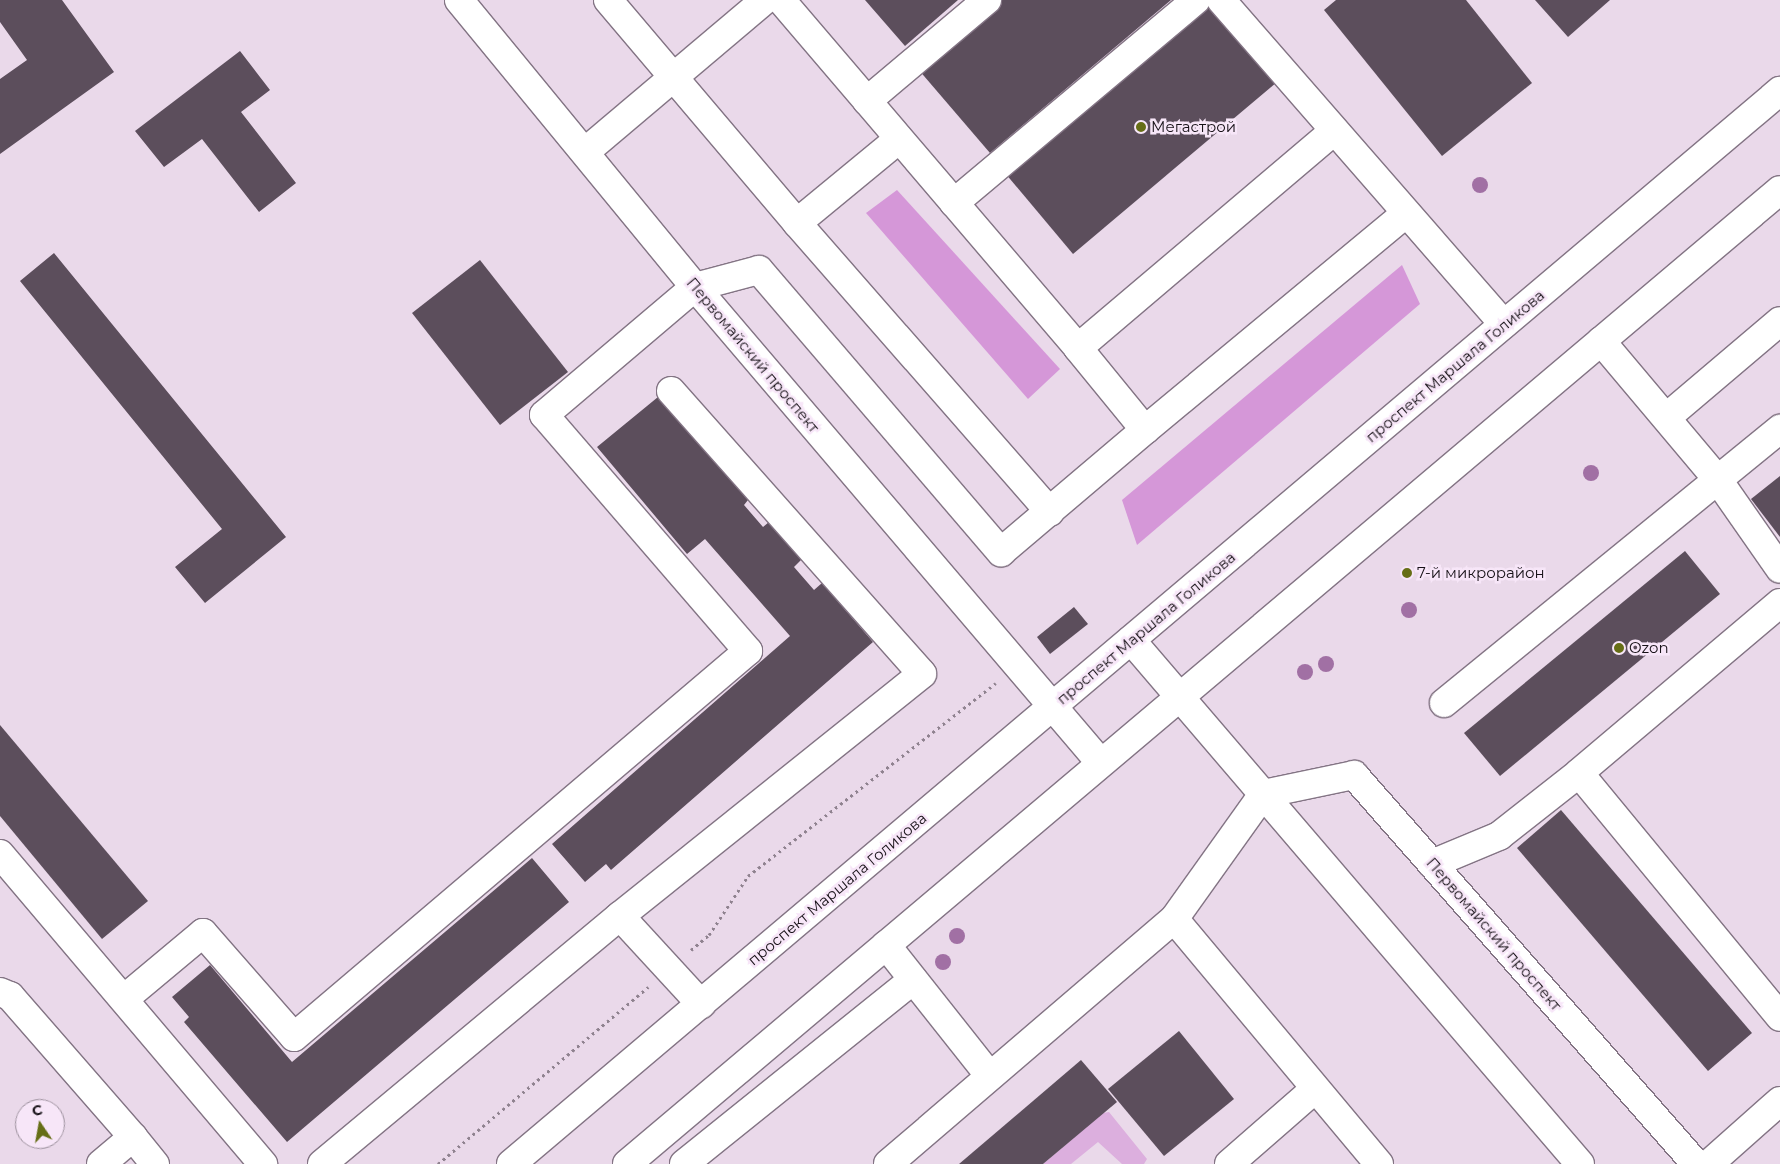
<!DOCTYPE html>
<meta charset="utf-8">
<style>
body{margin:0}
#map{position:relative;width:1780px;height:1164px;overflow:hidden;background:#ead9ea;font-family:Montserrat,sans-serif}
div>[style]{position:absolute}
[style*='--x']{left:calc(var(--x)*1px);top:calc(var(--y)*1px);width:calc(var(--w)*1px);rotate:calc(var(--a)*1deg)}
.green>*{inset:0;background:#dcafde}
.forest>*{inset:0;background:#d597d8}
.building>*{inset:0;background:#5c4e5c}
.path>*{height:3px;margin-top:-1.5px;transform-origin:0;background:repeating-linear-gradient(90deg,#8f828f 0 2.5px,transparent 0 6.5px)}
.roads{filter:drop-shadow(1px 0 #837484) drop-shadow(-1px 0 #837484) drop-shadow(0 1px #837484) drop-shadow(0 -1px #837484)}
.minor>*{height:28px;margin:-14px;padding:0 14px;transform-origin:14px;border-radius:14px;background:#fff}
.major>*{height:28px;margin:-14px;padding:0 14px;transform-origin:14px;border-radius:14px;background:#fff}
.trees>*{width:16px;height:16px;margin:-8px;border-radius:50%;background:#a170a4}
.dots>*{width:14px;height:14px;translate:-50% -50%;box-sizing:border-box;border:2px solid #f7e6f8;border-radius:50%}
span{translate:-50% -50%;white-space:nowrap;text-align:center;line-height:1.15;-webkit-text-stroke:5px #f7e6f8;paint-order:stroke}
.poi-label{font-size:15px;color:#171117}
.left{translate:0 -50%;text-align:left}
.street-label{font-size:15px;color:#171117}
.north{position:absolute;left:15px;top:1099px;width:50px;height:50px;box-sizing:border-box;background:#f7e6f8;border:1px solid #9d919e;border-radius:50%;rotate:348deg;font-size:14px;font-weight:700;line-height:20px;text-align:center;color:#171117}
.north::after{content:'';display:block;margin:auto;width:18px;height:22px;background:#666e16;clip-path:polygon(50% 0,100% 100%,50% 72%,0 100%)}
</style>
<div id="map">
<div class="green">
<i style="clip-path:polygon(1109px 1112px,1147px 1159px,1144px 1164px,1122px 1164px,1098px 1142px,1071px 1164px,1043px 1164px,1103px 1113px)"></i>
</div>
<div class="forest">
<i style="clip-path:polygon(897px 190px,1060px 369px,1028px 399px,866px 213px)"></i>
<i style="clip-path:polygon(1402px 265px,1420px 304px,1137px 545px,1122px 500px)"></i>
</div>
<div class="building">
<i style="clip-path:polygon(0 0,62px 0,114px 72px,0 154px,0 79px,27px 60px,0 22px)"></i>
<i style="clip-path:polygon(865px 0,958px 0,905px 46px)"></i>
<i style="clip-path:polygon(999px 0,1171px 0,990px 153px,918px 69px)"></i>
<i style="clip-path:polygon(1336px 0,1466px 0,1532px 83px,1442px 156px,1324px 10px)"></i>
<i style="clip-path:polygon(1535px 0,1610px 0,1568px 37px)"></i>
<i style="clip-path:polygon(1209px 1px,1277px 82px,1073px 254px,1005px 173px)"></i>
<i style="clip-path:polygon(240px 51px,270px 90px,241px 112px,296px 183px,259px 212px,202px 139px,164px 167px,135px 131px)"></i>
<i style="clip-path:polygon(54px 253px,286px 537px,205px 603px,175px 567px,222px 529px,20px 281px)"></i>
<i style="clip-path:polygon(480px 260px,568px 372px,500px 425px,412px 313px)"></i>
<i style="clip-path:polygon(658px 397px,748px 500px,744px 505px,763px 527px,769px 522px,802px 559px,794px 567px,814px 590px,822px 583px,873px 642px,611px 870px,606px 864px,585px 882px,552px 844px,790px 636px,705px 539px,687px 554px,597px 447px)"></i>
<i style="clip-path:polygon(1780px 476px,1780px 537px,1751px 499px)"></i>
<i style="clip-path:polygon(1685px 551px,1720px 594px,1500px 776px,1464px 733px)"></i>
<i style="clip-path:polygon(1074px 607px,1088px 624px,1050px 654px,1037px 637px)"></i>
<i style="clip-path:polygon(0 725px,148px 901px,102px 939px,0 816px)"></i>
<i style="clip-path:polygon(1561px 810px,1752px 1033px,1708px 1071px,1517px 848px)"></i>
<i style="clip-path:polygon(532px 858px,569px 902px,287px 1142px,184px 1022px,189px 1017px,172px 997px,210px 965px,292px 1062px)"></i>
<i style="clip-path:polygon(1179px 1031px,1234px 1099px,1164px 1156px,1108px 1089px)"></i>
<i style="clip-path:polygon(1081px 1060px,1117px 1102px,1043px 1164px,959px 1164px)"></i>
</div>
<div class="path">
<i style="--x:691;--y:950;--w:23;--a:-40"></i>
<i style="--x:709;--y:935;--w:71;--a:-56.5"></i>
<i style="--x:748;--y:876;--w:314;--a:-37.9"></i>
<i style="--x:438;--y:1164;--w:275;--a:-40.1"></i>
</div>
<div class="roads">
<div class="minor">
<i style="--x:459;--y:0;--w:372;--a:50.6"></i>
<i style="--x:695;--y:287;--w:624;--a:49.55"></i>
<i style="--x:608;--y:0;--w:292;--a:49.7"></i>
<i style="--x:797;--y:223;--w:384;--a:48.8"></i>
<i style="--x:781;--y:0;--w:458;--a:49.5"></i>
<i style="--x:1078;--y:348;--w:336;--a:-40.3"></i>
<i style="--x:1221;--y:0;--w:430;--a:48.9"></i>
<i style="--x:867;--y:101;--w:157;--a:-40.1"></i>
<i style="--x:585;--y:152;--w:236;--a:-40.2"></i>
<i style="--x:954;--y:203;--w:316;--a:-40"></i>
<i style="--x:797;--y:223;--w:132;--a:-39.5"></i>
<i style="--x:1601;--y:341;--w:182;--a:49.9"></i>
<i style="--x:1718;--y:480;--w:108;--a:55.1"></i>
<i style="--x:671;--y:391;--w:378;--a:48.4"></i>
<i style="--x:922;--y:674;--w:387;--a:141.3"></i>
<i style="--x:620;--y:916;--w:120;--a:47.4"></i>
<i style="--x:1667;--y:417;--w:148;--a:-40.3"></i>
<i style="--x:1145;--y:430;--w:339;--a:-39.7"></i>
<i style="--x:1780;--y:603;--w:263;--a:139.8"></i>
<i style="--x:1579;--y:773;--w:316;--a:50.5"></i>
<i style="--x:1131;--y:640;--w:690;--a:49.41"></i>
<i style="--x:1444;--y:703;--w:434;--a:-39.2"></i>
<i style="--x:0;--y:854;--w:407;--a:49.7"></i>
<i style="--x:1432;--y:864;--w:73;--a:-22.7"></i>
<i style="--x:1499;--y:836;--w:102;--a:-38.2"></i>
<i style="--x:886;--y:945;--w:167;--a:51.6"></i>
<i style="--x:0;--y:992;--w:11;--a:22"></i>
<i style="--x:10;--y:996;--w:187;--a:48.9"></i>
<i style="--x:124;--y:999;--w:103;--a:-39.9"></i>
<i style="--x:203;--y:933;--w:138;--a:48.8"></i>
<i style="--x:294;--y:1037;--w:596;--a:-40.37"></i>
<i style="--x:748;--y:651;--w:312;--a:-130.8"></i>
<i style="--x:544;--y:415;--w:198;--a:-40.3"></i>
<i style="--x:695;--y:287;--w:66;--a:-14.9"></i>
<i style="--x:759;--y:270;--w:372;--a:49.4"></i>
<i style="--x:1001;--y:552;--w:189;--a:-40.3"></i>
<i style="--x:1145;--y:430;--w:106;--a:-129.3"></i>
<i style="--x:101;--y:1164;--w:42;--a:-40.2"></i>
<i style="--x:133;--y:1137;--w:35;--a:51"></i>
<i style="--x:322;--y:1164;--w:388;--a:-39.8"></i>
<i style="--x:684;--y:1164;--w:294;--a:-38.8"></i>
<i style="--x:888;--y:1164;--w:377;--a:-40.6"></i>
<i style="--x:1229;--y:1164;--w:114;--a:-41.1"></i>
<i style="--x:1379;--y:1164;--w:319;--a:-129.9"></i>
<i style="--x:1174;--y:919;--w:153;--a:-54.5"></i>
<i style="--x:1263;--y:794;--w:93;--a:-11.8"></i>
<i style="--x:1354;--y:775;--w:518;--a:48.68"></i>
<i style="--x:1709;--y:1164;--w:95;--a:-41.6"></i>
</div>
<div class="major">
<i style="--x:511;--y:1164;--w:1662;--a:-40.22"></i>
<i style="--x:627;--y:1164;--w:1509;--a:-40.19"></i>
</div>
</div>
<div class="trees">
<i style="left:1480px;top:185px"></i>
<i style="left:1591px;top:473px"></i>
<i style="left:1409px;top:610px"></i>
<i style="left:1326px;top:664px"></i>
<i style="left:1305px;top:672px"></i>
<i style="left:957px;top:936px"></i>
<i style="left:943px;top:962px"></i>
</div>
<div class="dots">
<i style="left:1141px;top:127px;background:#666e16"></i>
<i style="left:1407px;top:573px;background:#666e16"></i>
<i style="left:1619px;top:648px;background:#666e16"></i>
</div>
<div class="poi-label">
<span class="left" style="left:1151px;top:127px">Мегастрой</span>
<span class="left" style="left:1417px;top:573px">7-й микрорайон</span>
<span class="left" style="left:1629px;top:648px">Ozon</span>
</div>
<div class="street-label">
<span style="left:753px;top:355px;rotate:50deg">Первомайский проспект</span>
<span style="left:1455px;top:366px;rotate:-40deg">проспект Маршала Голикова</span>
<span style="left:1146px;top:628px;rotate:-40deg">проспект Маршала Голикова</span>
<span style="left:837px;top:889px;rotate:-40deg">проспект Маршала Голикова</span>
<span style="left:1494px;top:934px;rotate:49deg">Первомайский проспект</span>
</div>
<div class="north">С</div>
</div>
